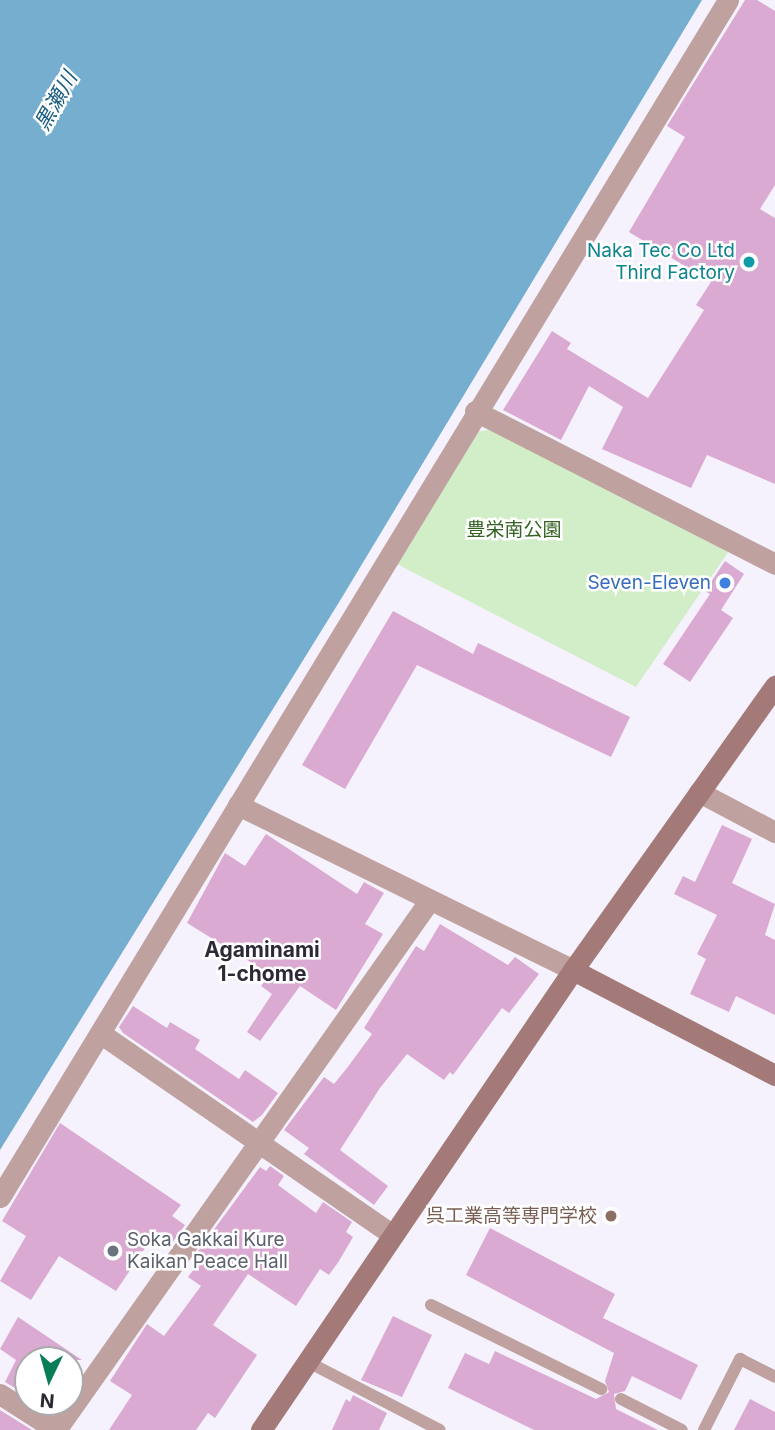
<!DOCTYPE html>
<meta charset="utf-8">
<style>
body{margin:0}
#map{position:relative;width:775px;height:1430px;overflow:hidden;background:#f5f2fd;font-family:Inter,"Noto Sans JP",sans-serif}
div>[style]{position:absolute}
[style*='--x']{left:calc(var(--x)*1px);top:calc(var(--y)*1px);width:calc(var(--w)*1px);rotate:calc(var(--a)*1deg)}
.green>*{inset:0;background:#d2eec8}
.water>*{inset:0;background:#76aed0}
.building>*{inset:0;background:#daaad2}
.lane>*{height:12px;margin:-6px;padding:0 6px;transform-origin:6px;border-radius:6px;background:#bfa19f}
.street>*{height:21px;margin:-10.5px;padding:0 10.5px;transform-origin:10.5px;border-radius:10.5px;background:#bfa19f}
.secondary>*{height:21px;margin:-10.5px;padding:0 10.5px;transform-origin:10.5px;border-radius:10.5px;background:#a37a77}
.dots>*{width:19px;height:19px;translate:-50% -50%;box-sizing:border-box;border:4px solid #fff;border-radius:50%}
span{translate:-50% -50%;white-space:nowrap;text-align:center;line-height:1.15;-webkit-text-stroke:5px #fff;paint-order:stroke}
.culture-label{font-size:19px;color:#0d838f}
.right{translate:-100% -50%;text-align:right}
.park-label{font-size:19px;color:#346223}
.shop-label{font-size:19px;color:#366cbe}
.education-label{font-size:19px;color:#785e54}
.worship-label{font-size:19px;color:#5b616d}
.left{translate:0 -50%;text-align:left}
.water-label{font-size:21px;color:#185c7e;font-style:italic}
.neighbourhood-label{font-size:21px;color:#2e2937;font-weight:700}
.north{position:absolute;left:14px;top:1346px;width:70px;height:70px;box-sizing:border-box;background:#fff;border:2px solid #aaa9ab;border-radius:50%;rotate:185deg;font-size:19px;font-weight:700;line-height:28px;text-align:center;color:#2a282e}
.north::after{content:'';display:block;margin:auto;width:24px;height:32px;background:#097c58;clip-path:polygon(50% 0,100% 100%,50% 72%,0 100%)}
</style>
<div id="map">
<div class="green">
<i style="clip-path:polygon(499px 428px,729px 551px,636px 687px,391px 561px,471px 433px)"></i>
</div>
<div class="water">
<i style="clip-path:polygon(0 0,702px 0,341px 599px,0 1150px)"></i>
</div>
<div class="building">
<i style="clip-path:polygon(745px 0,757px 0,775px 11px,775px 185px,760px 209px,775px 218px,775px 484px,707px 455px,691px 488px,602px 449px,623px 407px,589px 386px,561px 440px,503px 410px,552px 331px,571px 343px,567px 349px,648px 398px,704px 310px,696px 305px,711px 282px,629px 232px,685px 137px,667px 126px)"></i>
<i style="clip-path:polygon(725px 561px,744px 574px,721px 610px,733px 618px,690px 682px,663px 664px,710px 594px,705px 591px)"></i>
<i style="clip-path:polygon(393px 611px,473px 654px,478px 643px,630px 717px,611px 757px,417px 665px,345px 789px,302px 765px)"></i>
<i style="clip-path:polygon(722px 825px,752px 839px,732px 883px,775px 904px,765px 935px,775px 940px,775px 1015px,736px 996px,729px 1012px,690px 994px,706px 959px,697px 954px,717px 915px,674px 894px,683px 876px,695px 882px)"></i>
<i style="clip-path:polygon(266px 834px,357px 894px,364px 882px,384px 893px,365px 924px,383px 934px,336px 1010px,300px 986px,260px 1041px,247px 1032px,272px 994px,261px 986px,270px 974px,187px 923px,225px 853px,245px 866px)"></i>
<i style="clip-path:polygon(440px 924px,508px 965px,515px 957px,539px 974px,509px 1013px,502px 1008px,453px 1075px,450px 1072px,444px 1080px,407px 1054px,380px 1088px,340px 1150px,388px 1186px,374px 1205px,304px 1154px,309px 1148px,284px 1130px,324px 1077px,334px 1084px,347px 1068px,372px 1034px,364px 1028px,416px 946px,424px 951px)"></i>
<i style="clip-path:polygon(133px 1006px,167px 1028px,170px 1022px,200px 1040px,195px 1049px,239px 1079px,245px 1070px,278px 1093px,262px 1115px,253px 1122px,123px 1033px,119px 1027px)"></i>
<i style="clip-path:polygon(60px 1123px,181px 1205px,172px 1216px,185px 1225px,172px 1243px,156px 1232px,116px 1291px,59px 1256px,31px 1300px,0 1281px,26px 1236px,2px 1221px)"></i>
<i style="clip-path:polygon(270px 1166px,284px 1176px,278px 1185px,316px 1213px,323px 1202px,352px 1222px,346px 1232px,353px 1237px,339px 1261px,329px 1275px,320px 1269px,296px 1306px,248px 1274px,213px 1325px,257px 1355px,215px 1418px,208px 1413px,196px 1430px,109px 1430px,132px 1395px,110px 1381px,147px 1324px,164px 1336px,201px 1286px,188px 1277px,199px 1262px,193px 1258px,260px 1167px,266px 1171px)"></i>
<i style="clip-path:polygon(490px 1228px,615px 1294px,603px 1318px,698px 1365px,681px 1400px,632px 1376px,625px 1391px,614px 1394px,616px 1409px,658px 1430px,534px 1430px,448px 1388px,465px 1353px,489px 1364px,495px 1351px,596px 1399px,609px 1392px,605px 1381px,614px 1353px,466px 1275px)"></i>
<i style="clip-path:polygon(393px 1316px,432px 1335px,402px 1397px,361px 1380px)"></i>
<i style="clip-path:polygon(18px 1317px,82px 1360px,28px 1360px,28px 1396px,5px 1382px,16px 1360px,0 1349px)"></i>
<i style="clip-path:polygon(353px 1395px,387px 1413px,379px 1430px,332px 1430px,346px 1399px,350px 1402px)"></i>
<i style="clip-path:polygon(750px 1399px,775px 1412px,775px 1430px,734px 1430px)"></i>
<i style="clip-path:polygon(37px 1402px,60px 1402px,53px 1412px)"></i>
<i style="clip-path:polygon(0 1410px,32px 1430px,0 1430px)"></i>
</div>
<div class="lane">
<i style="--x:431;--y:1305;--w:190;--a:26.3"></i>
<i style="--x:308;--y:1362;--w:148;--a:27.3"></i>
<i style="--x:621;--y:1399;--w:68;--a:26.9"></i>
<i style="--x:704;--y:1430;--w:80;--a:-63.1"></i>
<i style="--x:740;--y:1359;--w:39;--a:27"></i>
</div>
<div class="street">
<i style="--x:475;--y:411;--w:337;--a:27"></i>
<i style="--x:699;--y:792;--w:86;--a:27.8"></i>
<i style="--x:238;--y:805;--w:373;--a:26.2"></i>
<i style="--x:100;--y:1033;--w:356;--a:34.6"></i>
<i style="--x:0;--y:1197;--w:1401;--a:-58.69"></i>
<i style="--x:0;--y:1394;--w:67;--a:32.7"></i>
<i style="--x:56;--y:1430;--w:647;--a:-54.81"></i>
</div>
<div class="secondary">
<i style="--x:573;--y:970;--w:228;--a:27.5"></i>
<i style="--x:261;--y:1430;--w:556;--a:-55.85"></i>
<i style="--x:573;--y:970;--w:349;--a:-54.6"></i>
</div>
<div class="dots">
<i style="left:749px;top:262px;background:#0f9aa8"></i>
<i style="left:725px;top:583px;background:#3f7fe0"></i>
<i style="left:611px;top:1216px;background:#8d6e63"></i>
<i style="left:113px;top:1251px;background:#6b7280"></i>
</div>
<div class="culture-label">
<span class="right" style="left:735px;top:262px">Naka Tec Co Ltd<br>Third Factory</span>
</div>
<div class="park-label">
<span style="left:514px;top:530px">豊栄南公園</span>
</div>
<div class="shop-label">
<span class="right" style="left:711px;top:583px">Seven-Eleven</span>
</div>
<div class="education-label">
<span class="right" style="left:597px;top:1216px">呉工業高等専門学校</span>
</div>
<div class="worship-label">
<span class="left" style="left:127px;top:1251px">Soka Gakkai Kure<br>Kaikan Peace Hall</span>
</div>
<div class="water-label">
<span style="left:56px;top:101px;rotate:-61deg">黒瀬川</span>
</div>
<div class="neighbourhood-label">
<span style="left:262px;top:962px">Agaminami<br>1-chome</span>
</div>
<div class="north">N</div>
</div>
